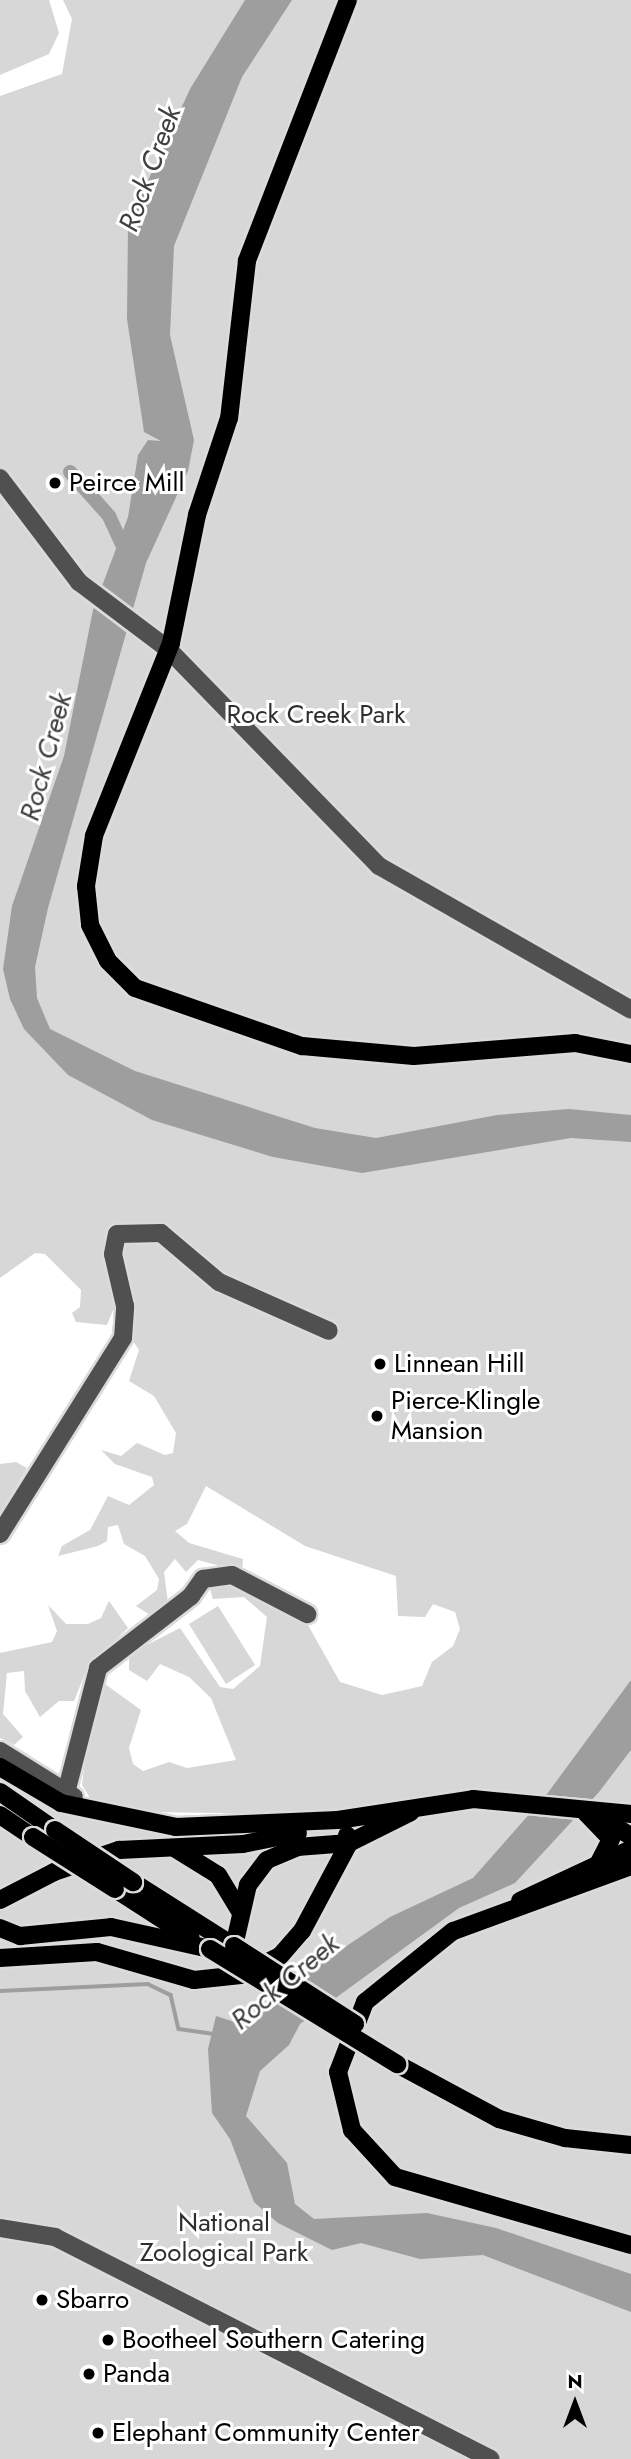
<!DOCTYPE html>
<style>
body{margin:0}
#map{position:relative;width:631px;height:2459px;overflow:hidden;background:#fff;font-family:Jost,sans-serif}
div>[style]{position:absolute}
[style*='--x']{left:calc(var(--x)*1px);top:calc(var(--y)*1px);width:calc(var(--w)*1px);rotate:calc(var(--a)*1deg)}
.green>*{inset:0;background:#d7d7d7}
.water>*{inset:0;background:#9e9e9e}
.stream>*{height:3.5px;margin:-1.75px;padding:0 1.75px;transform-origin:1.75px;border-radius:1.75px;background:#9e9e9e}
.canal>*{height:14px;margin:-7px;padding:0 7px;transform-origin:7px;border-radius:7px;background:#9e9e9e}
.roads{filter:drop-shadow(2px 0 #dbdbdb) drop-shadow(-2px 0 #dbdbdb) drop-shadow(0 2px #dbdbdb) drop-shadow(0 -2px #dbdbdb)}
.minor>*{height:18px;margin:-9px;padding:0 9px;transform-origin:9px;border-radius:9px;background:#505050}
.major>*{height:18px;margin:-9px;padding:0 9px;transform-origin:9px;border-radius:9px;background:#000}
.bridges{filter:drop-shadow(2px 0 #dbdbdb) drop-shadow(-2px 0 #dbdbdb) drop-shadow(0 2px #dbdbdb) drop-shadow(0 -2px #dbdbdb)}
.major-bridge>*{height:18px;margin:-9px;padding:0 9px;transform-origin:9px;border-radius:9px;background:#000}
.dots>*{width:19px;height:19px;translate:-50% -50%;box-sizing:border-box;border:4px solid #fff;border-radius:50%}
span{translate:-50% -50%;white-space:nowrap;text-align:center;line-height:1.15;-webkit-text-stroke:6px #fff;paint-order:stroke}
.poi-label{font-size:26px;color:#000}
.left{translate:0 -50%;text-align:left}
.park-label{font-size:26px;color:#2e2e2e}
.water-label{font-size:28px;color:#3f3f3f;font-style:italic}
.north{position:absolute;left:540px;top:2368px;width:70px;height:70px;-webkit-text-stroke:5px #fff;paint-order:stroke;rotate:0deg;font-size:19px;font-weight:700;line-height:28px;text-align:center;color:#000}
.north::after{content:'';display:block;margin:auto;width:24px;height:32px;background:#000;clip-path:polygon(50% 0,100% 100%,50% 72%,0 100%)}
</style>
<div id="map">
<div class="green">
<i style="clip-path:polygon(0 0,49px 0,59px 33px,49px 54px,0 75px)"></i>
<i style="clip-path:polygon(63px 0,631px 0,631px 2459px,0 2459px,0 1775px,45px 1804px,89px 1820px,180px 1834px,247px 1834px,283px 1814px,142px 1812px,90px 1798px,82px 1785px,89px 1728px,105px 1684px,141px 1710px,129px 1748px,133px 1764px,143px 1771px,169px 1762px,187px 1768px,236px 1760px,211px 1698px,189px 1677px,160px 1664px,147px 1681px,129px 1670px,129px 1654px,180px 1628px,220px 1687px,233px 1689px,260px 1666px,267px 1617px,244px 1597px,213px 1599px,209px 1586px,226px 1584px,304px 1618px,340px 1682px,382px 1695px,422px 1686px,432px 1662px,453px 1646px,460px 1629px,455px 1612px,433px 1604px,425px 1617px,398px 1616px,396px 1576px,305px 1546px,206px 1486px,187px 1524px,175px 1531px,189px 1543px,243px 1559px,242px 1572px,198px 1560px,186px 1572px,175px 1559px,164px 1572px,168px 1603px,152px 1616px,136px 1606px,157px 1590px,159px 1579px,145px 1556px,124px 1544px,118px 1525px,108px 1527px,107px 1541px,98px 1546px,58px 1556px,62px 1546px,90px 1530px,108px 1496px,129px 1505px,154px 1485px,152px 1477px,115px 1464px,101px 1450px,121px 1456px,137px 1443px,165px 1455px,173px 1453px,176px 1433px,154px 1396px,129px 1381px,139px 1350px,113px 1310px,107px 1325px,76px 1322px,72px 1313px,80px 1307px,81px 1290px,45px 1254px,35px 1253px,0 1278px,0 96px,62px 74px,72px 19px)"></i>
<i style="clip-path:polygon(16px 1462px,27px 1468px,0 1513px,0 1464px)"></i>
<i style="clip-path:polygon(109px 1601px,128px 1628px,88px 1666px,74px 1701px,59px 1701px,40px 1717px,25px 1691px,24px 1671px,7px 1673px,3px 1714px,23px 1737px,14px 1745px,0 1738px,0 1653px,52px 1642px,57px 1631px,48px 1605px,66px 1624px,88px 1624px,101px 1618px)"></i>
<i style="clip-path:polygon(218px 1606px,255px 1665px,226px 1684px,189px 1624px)"></i>
</div>
<div class="water">
<i style="clip-path:polygon(245px 0,292px 0,242px 77px,174px 246px,170px 335px,194px 440px,188px 471px,146px 563px,48px 908px,35px 967px,37px 998px,50px 1029px,135px 1071px,315px 1128px,376px 1138px,497px 1115px,569px 1109px,631px 1115px,631px 1142px,571px 1138px,362px 1173px,273px 1157px,152px 1120px,68px 1075px,24px 1029px,10px 999px,3px 969px,12px 906px,64px 756px,93px 610px,128px 517px,138px 455px,148px 440px,161px 441px,144px 432px,127px 319px,128px 224px,190px 89px)"></i>
<i style="clip-path:polygon(631px 1680px,631px 1750px,599px 1792px,515px 1883px,459px 1908px,300px 2024px,289px 2045px,260px 2071px,246px 2116px,287px 2163px,295px 2204px,314px 2219px,427px 2213px,496px 2228px,631px 2274px,631px 2312px,483px 2255px,420px 2259px,361px 2243px,332px 2250px,278px 2223px,254px 2202px,230px 2139px,212px 2113px,208px 2049px,216px 2016px,247px 2026px,300px 1977px,390px 1917px,473px 1878px,547px 1794px)"></i>
</div>
<div class="stream">
<i style="--x:0;--y:1991;--w:148;--a:-2.7"></i>
<i style="--x:148;--y:1984;--w:25;--a:26"></i>
<i style="--x:171;--y:1995;--w:35;--a:77"></i>
<i style="--x:179;--y:2029;--w:35;--a:8"></i>
</div>
<div class="canal">
<i style="--x:70;--y:472;--w:59;--a:48.4"></i>
<i style="--x:109;--y:516;--w:41;--a:65.3"></i>
</div>
<div class="roads">
<div class="minor">
<i style="--x:0;--y:478;--w:131;--a:52.8"></i>
<i style="--x:79;--y:582;--w:111;--a:37"></i>
<i style="--x:168;--y:649;--w:303;--a:45.8"></i>
<i style="--x:379;--y:866;--w:290;--a:29.7"></i>
<i style="--x:0;--y:1534;--w:231;--a:-57.9"></i>
<i style="--x:123;--y:1338;--w:32;--a:-86"></i>
<i style="--x:125;--y:1306;--w:53;--a:-103"></i>
<i style="--x:113;--y:1254;--w:20;--a:-79"></i>
<i style="--x:117;--y:1234;--w:44;--a:-1.3"></i>
<i style="--x:161;--y:1233;--w:76;--a:40.2"></i>
<i style="--x:219;--y:1282;--w:120;--a:24"></i>
<i style="--x:0;--y:1751;--w:87;--a:31.9"></i>
<i style="--x:67;--y:1789;--w:125;--a:-75.6"></i>
<i style="--x:98;--y:1668;--w:118;--a:-37.7"></i>
<i style="--x:191;--y:1596;--w:21;--a:-55"></i>
<i style="--x:203;--y:1579;--w:29;--a:-8"></i>
<i style="--x:232;--y:1575;--w:85;--a:27.5"></i>
<i style="--x:0;--y:2228;--w:56;--a:9.3"></i>
<i style="--x:55;--y:2237;--w:489;--a:27"></i>
</div>
<div class="major">
<i style="--x:348;--y:0;--w:280;--a:111.2"></i>
<i style="--x:247;--y:261;--w:158;--a:96.5"></i>
<i style="--x:229;--y:418;--w:102;--a:108.3"></i>
<i style="--x:197;--y:515;--w:131;--a:101.5"></i>
<i style="--x:171;--y:643;--w:208;--a:111.8"></i>
<i style="--x:94;--y:836;--w:51;--a:99.1"></i>
<i style="--x:86;--y:886;--w:39;--a:84"></i>
<i style="--x:90;--y:925;--w:40;--a:63.4"></i>
<i style="--x:108;--y:961;--w:38;--a:45"></i>
<i style="--x:135;--y:988;--w:177;--a:19.2"></i>
<i style="--x:302;--y:1046;--w:112;--a:5.1"></i>
<i style="--x:414;--y:1056;--w:162;--a:-4.6"></i>
<i style="--x:575;--y:1043;--w:57;--a:11.1"></i>
<i style="--x:0;--y:1767;--w:71;--a:30.5"></i>
<i style="--x:61;--y:1803;--w:117;--a:11.8"></i>
<i style="--x:176;--y:1827;--w:162;--a:-2.5"></i>
<i style="--x:338;--y:1820;--w:137;--a:-8.8"></i>
<i style="--x:473;--y:1799;--w:159;--a:5.4"></i>
<i style="--x:0;--y:1792;--w:67;--a:34.6"></i>
<i style="--x:586;--y:1813;--w:36;--a:46"></i>
<i style="--x:611;--y:1839;--w:31;--a:117"></i>
<i style="--x:0;--y:1815;--w:40;--a:34"></i>
<i style="--x:599;--y:1817;--w:37;--a:31"></i>
<i style="--x:176;--y:1849;--w:49;--a:31.8"></i>
<i style="--x:218;--y:1875;--w:44;--a:58.8"></i>
<i style="--x:631;--y:1866;--w:189;--a:159.9"></i>
<i style="--x:453;--y:1931;--w:113;--a:141.1"></i>
<i style="--x:365;--y:2002;--w:75;--a:111.1"></i>
<i style="--x:338;--y:2072;--w:60;--a:76.4"></i>
<i style="--x:352;--y:2130;--w:64;--a:47.5"></i>
<i style="--x:395;--y:2177;--w:246;--a:16.1"></i>
<i style="--x:133;--y:1882;--w:120;--a:32.4"></i>
<i style="--x:115;--y:1889;--w:90;--a:32.8"></i>
<i style="--x:0;--y:1900;--w:61;--a:-27.4"></i>
<i style="--x:54;--y:1872;--w:69;--a:-18.7"></i>
<i style="--x:119;--y:1850;--w:124;--a:-2.8"></i>
<i style="--x:243;--y:1844;--w:56;--a:-11.3"></i>
<i style="--x:520;--y:1901;--w:123;--a:-25.1"></i>
<i style="--x:0;--y:1928;--w:22;--a:22"></i>
<i style="--x:20;--y:1936;--w:91;--a:-5.6"></i>
<i style="--x:111;--y:1927;--w:101;--a:12.5"></i>
<i style="--x:210;--y:1949;--w:24;--a:-7"></i>
<i style="--x:234;--y:1946;--w:63;--a:-77.1"></i>
<i style="--x:248;--y:1885;--w:31;--a:-53"></i>
<i style="--x:267;--y:1860;--w:33;--a:-23"></i>
<i style="--x:297;--y:1847;--w:52;--a:-4.4"></i>
<i style="--x:349;--y:1843;--w:69;--a:-26.6"></i>
<i style="--x:0;--y:1958;--w:97;--a:-3.5"></i>
<i style="--x:97;--y:1952;--w:101;--a:16.1"></i>
<i style="--x:194;--y:1980;--w:47;--a:-6.1"></i>
<i style="--x:241;--y:1975;--w:43;--a:-26"></i>
<i style="--x:280;--y:1956;--w:33;--a:-49"></i>
<i style="--x:302;--y:1931;--w:100;--a:-61.9"></i>
<i style="--x:349;--y:1843;--w:8;--a:-104"></i>
<i style="--x:397;--y:2064;--w:116;--a:28.3"></i>
<i style="--x:499;--y:2119;--w:69;--a:16.1"></i>
<i style="--x:565;--y:2138;--w:66;--a:6.1"></i>
</div>
</div>
<div class="bridges">
<div class="major-bridge">
<i style="--x:55;--y:1830;--w:94;--a:33.7"></i>
<i style="--x:33;--y:1837;--w:97;--a:32.4"></i>
<i style="--x:234;--y:1946;--w:144;--a:32.8"></i>
<i style="--x:210;--y:1949;--w:220;--a:31.6"></i>
</div>
</div>
<div class="dots">
<i style="left:55px;top:483px;background:#000"></i>
<i style="left:380px;top:1364px;background:#000"></i>
<i style="left:377px;top:1416px;background:#000"></i>
<i style="left:42px;top:2300px;background:#000"></i>
<i style="left:108px;top:2340px;background:#000"></i>
<i style="left:89px;top:2374px;background:#000"></i>
<i style="left:98px;top:2433px;background:#000"></i>
</div>
<div class="poi-label">
<span class="left" style="left:69px;top:483px">Peirce Mill</span>
<span class="left" style="left:394px;top:1364px">Linnean Hill</span>
<span class="left" style="left:391px;top:1416px">Pierce-Klingle<br>Mansion</span>
<span class="left" style="left:56px;top:2300px">Sbarro</span>
<span class="left" style="left:122px;top:2340px">Bootheel Southern Catering</span>
<span class="left" style="left:103px;top:2374px">Panda</span>
<span class="left" style="left:112px;top:2433px">Elephant Community Center</span>
</div>
<div class="park-label">
<span style="left:316px;top:715px">Rock Creek Park</span>
<span style="left:224px;top:2238px">National<br>Zoological Park</span>
</div>
<div class="water-label">
<span style="left:150px;top:169px;rotate:-70deg">Rock Creek</span>
<span style="left:46px;top:757px;rotate:-75deg">Rock Creek</span>
<span style="left:285px;top:1982px;rotate:-40deg">Rock Creek</span>
</div>
<div class="north">N</div>
</div>
